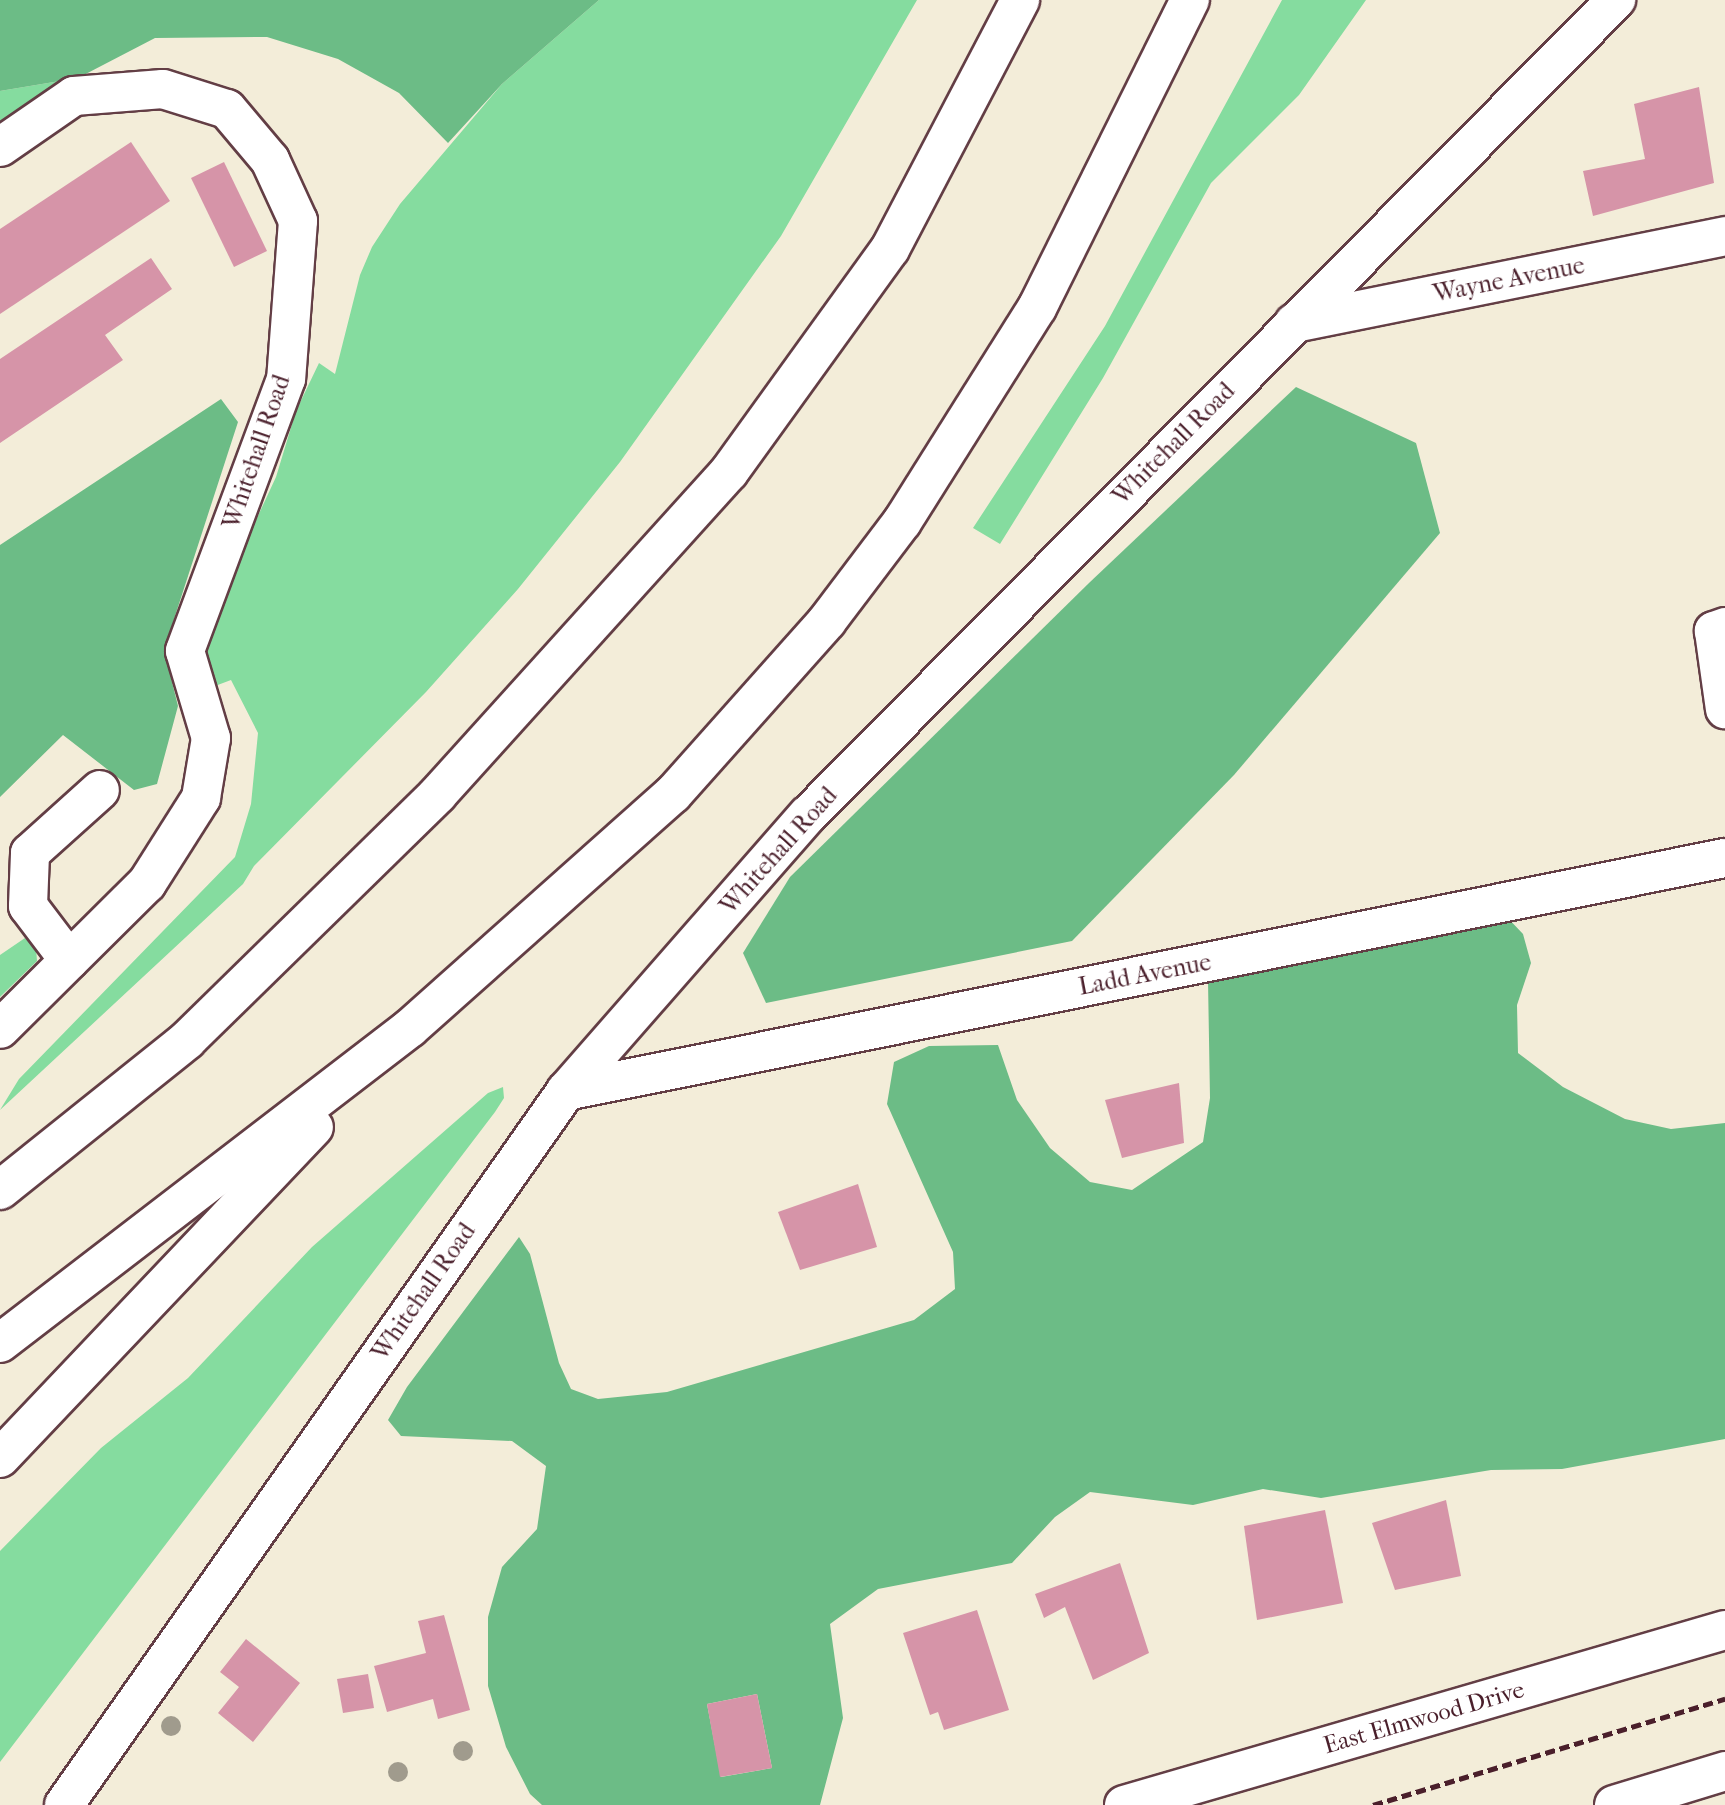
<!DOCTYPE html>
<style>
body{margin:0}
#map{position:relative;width:1725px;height:1805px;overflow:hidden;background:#f3edd9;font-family:"IM FELL French Canon",serif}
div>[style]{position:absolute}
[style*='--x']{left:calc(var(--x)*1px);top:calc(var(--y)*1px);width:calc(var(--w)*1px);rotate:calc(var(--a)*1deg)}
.green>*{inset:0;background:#85dc9f}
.forest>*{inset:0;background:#6cbc86}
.building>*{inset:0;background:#d694a8}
.roads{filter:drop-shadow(2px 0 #633e45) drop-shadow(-2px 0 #633e45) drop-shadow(0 2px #633e45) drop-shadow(0 -2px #633e45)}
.minor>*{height:38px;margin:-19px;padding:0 19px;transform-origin:19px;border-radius:19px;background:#fff}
.highway>*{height:38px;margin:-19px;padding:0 19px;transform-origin:19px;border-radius:19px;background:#fff}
.rail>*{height:5px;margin-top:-2.5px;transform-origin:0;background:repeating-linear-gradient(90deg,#4a1f2b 0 10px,transparent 0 15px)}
.trees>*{width:20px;height:20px;margin:-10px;border-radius:50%;background:#a09b8d}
span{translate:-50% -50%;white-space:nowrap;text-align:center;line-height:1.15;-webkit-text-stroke:7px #fff;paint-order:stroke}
.street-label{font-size:24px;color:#4a1f2b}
</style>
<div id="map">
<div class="green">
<i style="clip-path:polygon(599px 0,917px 0,781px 236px,620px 462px,518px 589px,426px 692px,254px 866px,243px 884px,0 1110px,19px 1079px,235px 857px,251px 804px,258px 733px,231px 680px,215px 686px,205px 656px,219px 600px,276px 477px,296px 411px,319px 363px,335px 374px,360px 275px,372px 247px,400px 204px,502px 84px)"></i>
<i style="clip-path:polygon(1282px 0,1366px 0,1299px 95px,1211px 183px,1103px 378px,1000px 544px,973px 528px,1105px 326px)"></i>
<i style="clip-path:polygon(78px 78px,0 127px,0 91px)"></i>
<i style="clip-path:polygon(25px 938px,36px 948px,37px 961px,0 997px,0 955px)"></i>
<i style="clip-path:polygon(503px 1087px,504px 1098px,495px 1112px,0 1762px,0 1551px,101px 1448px,188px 1378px,312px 1247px,488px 1093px)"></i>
</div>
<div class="forest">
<i style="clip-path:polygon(0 0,599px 0,502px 84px,448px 143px,399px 93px,338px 59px,267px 37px,155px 38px,78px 78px,0 91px)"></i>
<i style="clip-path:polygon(1296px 387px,1416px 443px,1440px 533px,1234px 775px,1072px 941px,766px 1003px,743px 953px,790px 877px,1089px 583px)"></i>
<i style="clip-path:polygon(221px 399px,238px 422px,164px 650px,178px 706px,157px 784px,134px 790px,63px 735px,0 797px,0 545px)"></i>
<i style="clip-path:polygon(evenodd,1504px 914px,1523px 934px,1531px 963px,1517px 1005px,1518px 1053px,1563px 1087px,1625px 1119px,1671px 1129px,1725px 1123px,1725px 1439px,1562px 1469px,1491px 1470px,1321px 1498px,1263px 1489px,1193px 1505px,1090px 1492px,1055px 1517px,1012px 1563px,878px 1589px,830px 1624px,843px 1718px,820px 1805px,542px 1805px,530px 1794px,506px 1747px,488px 1686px,488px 1617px,502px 1567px,537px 1529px,546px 1466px,512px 1441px,401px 1436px,388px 1420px,407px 1387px,519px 1237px,530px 1254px,559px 1363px,571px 1389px,598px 1399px,667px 1392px,914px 1320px,955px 1289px,953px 1252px,887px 1104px,894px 1062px,929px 1046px,998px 1045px,1017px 1100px,1050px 1148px,1090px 1182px,1132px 1190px,1203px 1142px,1210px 1098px,1208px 981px,1504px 914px,757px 1694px,772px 1768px,721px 1777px,707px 1704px,757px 1694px)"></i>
</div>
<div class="building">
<i style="clip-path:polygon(1699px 87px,1714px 183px,1593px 216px,1583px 171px,1645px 159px,1634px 104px)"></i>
<i style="clip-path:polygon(131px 142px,170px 201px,0 314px,0 229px)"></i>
<i style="clip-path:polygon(224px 162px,267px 251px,234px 267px,191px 178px)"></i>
<i style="clip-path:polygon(151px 258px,172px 289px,105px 335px,123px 360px,0 443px,0 359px)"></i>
<i style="clip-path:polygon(1179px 1083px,1184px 1143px,1122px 1158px,1105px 1100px)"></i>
<i style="clip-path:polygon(858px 1184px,877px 1247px,800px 1270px,778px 1212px)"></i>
<i style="clip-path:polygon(1446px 1500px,1461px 1576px,1395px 1590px,1372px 1523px)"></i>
<i style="clip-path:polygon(1325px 1510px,1343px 1603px,1257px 1620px,1244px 1526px)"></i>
<i style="clip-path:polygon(1120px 1563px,1149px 1653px,1093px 1680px,1065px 1607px,1044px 1618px,1035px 1594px)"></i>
<i style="clip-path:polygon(977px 1610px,1009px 1710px,944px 1730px,938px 1712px,930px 1715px,903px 1633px)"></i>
<i style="clip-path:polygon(444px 1615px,470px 1710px,438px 1719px,433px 1699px,387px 1712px,374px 1666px,426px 1653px,418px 1621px)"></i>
<i style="clip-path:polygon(246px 1639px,300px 1683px,253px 1742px,218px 1713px,239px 1687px,220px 1672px)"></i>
<i style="clip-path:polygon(368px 1674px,374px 1708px,343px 1713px,337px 1679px)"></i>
<i style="clip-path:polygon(757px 1694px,772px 1768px,720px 1777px,707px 1704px)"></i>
</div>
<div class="roads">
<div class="minor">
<i style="--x:0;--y:147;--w:90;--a:-34.6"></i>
<i style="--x:74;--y:96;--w:89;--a:-4.5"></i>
<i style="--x:163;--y:89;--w:67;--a:17.4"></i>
<i style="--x:227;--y:109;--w:67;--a:49.9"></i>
<i style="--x:270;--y:160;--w:67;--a:65.3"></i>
<i style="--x:298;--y:221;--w:158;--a:94.3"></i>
<i style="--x:286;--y:379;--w:290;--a:110.4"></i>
<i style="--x:185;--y:651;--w:91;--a:73.4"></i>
<i style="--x:211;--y:738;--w:61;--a:99.5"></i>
<i style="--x:201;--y:798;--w:101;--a:122.4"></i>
<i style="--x:147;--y:883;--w:207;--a:135.2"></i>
<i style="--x:1294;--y:323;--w:440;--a:-11.4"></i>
<i style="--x:1725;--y:627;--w:12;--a:160"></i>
<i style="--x:1714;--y:631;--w:79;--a:82"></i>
<i style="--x:28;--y:906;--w:53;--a:-87.8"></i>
<i style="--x:30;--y:853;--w:94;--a:-42"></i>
<i style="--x:28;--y:906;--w:68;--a:52.8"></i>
<i style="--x:566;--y:1091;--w:1182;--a:-11.37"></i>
<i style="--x:64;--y:1805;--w:873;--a:-54.89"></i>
<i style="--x:566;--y:1091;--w:367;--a:-48.8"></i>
<i style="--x:808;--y:815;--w:1148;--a:-45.25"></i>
<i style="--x:1124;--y:1805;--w:626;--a:-16.23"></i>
<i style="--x:1614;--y:1805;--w:116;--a:-17"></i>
</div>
<div class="highway">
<i style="--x:0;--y:1190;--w:240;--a:-38.7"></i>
<i style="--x:187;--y:1040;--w:351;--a:-44.4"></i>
<i style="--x:438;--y:794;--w:434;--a:-47.9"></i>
<i style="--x:729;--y:472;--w:275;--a:-54.2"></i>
<i style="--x:890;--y:249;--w:281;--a:-62.4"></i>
<i style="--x:0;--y:1343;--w:517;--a:-37.53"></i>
<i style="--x:410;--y:1028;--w:352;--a:-41.7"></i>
<i style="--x:673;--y:794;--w:232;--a:-48.3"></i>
<i style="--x:827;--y:621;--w:124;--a:-52.9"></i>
<i style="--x:902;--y:522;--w:253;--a:-57.8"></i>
<i style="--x:1037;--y:308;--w:344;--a:-63.6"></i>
<i style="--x:0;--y:1458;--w:456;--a:-46.5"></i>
</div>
</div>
<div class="rail">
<i style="--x:1373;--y:1805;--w:368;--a:-16.8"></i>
</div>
<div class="trees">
<i style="left:171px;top:1726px"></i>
<i style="left:463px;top:1751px"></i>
<i style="left:398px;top:1772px"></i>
</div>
<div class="street-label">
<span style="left:1509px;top:280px;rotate:-11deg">Wayne Avenue</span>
<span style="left:1174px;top:444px;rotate:-45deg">Whitehall Road</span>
<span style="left:257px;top:452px;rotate:-71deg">Whitehall Road</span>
<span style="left:779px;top:851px;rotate:-48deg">Whitehall Road</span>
<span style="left:1145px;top:975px;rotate:-11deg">Ladd Avenue</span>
<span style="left:424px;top:1292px;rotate:-55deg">Whitehall Road</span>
<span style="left:1424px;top:1718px;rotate:-16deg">East Elmwood Drive</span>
</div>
</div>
